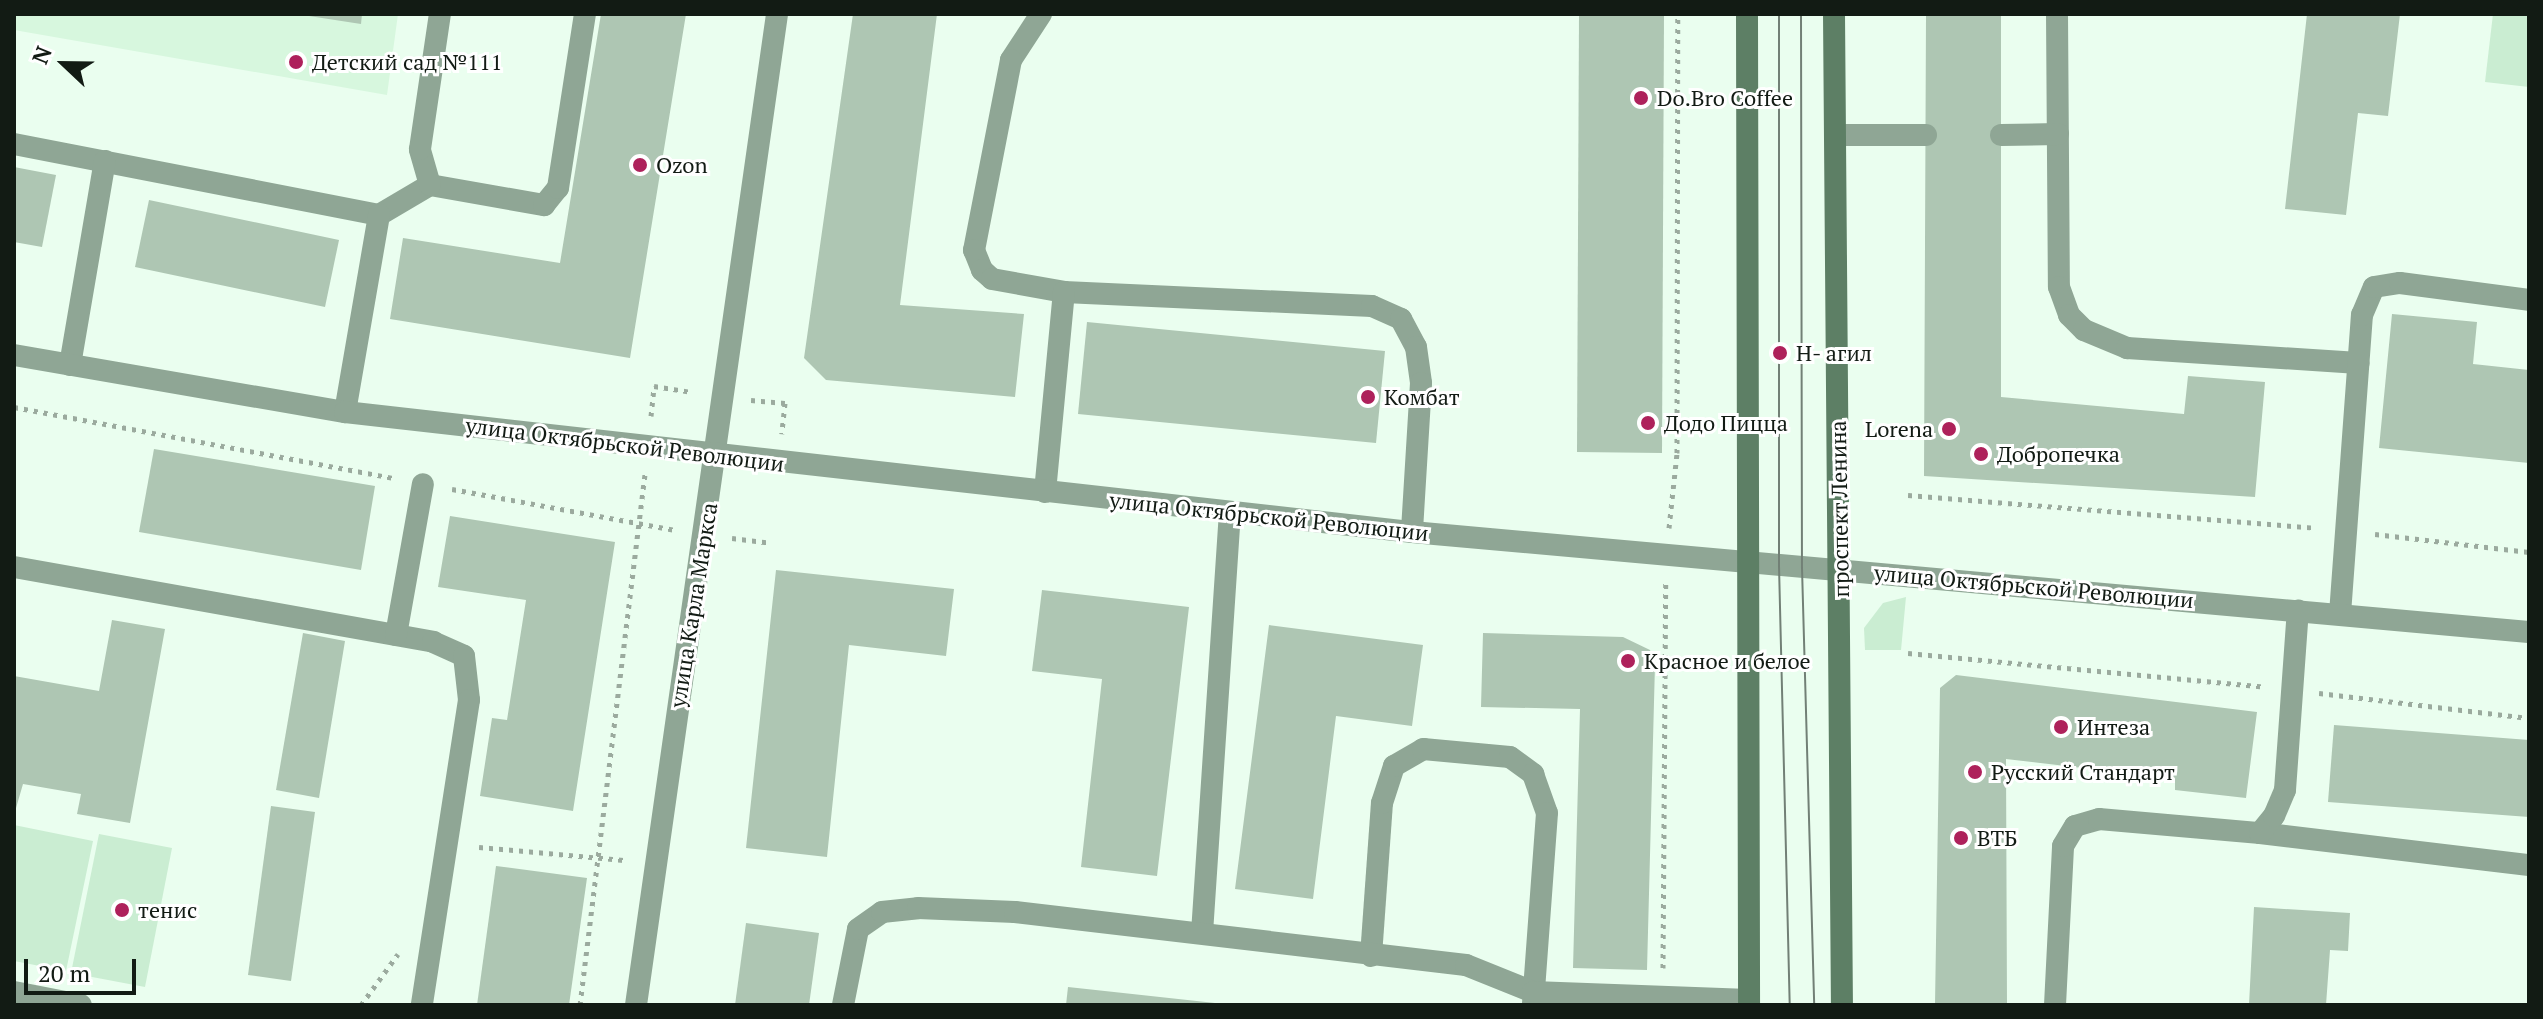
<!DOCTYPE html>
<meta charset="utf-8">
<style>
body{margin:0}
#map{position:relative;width:2543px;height:1019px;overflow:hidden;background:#eafeef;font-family:"PT Serif",serif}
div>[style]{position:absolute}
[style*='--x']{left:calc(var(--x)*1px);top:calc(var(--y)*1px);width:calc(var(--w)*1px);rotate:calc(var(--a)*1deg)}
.built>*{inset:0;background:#d7f7de}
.green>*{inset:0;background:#caedd2}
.building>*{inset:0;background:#aec6b3}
.path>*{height:5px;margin-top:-2.5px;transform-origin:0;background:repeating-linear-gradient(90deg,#9baa9e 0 4px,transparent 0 10px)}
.service>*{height:22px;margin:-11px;padding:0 11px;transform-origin:11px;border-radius:11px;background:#8fa695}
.minor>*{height:22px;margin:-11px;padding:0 11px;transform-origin:11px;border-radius:11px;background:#8fa695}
.tertiary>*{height:22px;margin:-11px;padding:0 11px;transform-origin:11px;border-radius:11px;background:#8fa695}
.secondary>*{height:22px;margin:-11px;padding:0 11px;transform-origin:11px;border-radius:11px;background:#5d7f65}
.tram>*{height:2px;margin:-1px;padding:0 1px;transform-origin:1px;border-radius:1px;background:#728076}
.dots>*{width:22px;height:22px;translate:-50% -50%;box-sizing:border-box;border:4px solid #fff;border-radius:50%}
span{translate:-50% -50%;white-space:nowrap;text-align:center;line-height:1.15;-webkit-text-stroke:6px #fff;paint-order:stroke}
.poi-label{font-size:22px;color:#121b14}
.left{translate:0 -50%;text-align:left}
.right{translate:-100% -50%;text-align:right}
.street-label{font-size:22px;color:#121b14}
.frame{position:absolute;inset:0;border:16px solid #121b14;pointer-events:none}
.north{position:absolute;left:24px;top:24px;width:80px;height:80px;-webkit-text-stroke:6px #fff;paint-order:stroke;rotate:292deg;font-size:22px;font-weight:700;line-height:32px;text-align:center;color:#121b14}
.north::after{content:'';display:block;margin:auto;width:28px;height:36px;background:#121b14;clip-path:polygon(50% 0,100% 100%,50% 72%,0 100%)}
.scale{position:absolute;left:24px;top:959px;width:112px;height:36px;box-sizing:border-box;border:4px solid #121b14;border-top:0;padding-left:10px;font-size:24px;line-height:28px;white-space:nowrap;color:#121b14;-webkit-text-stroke:6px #fff;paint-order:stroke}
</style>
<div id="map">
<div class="built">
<i style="clip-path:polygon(14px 14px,398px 14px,387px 95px,14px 30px)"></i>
</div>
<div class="green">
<i style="clip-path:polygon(2493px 14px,2529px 14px,2529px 87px,2485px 82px)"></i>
<i style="clip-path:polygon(1906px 597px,1901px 650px,1865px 650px,1864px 628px,1883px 603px)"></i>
<i style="clip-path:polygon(14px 825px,93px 841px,66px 971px,14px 961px)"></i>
<i style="clip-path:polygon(99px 834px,172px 848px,145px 987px,71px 973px)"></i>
</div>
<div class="building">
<i style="clip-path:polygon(296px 14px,362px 14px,361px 24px)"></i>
<i style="clip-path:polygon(601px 14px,686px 14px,630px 358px,390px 319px,403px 238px,560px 263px)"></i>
<i style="clip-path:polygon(853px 14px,937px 14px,900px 305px,1024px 314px,1015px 397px,826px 380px,804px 358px)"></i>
<i style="clip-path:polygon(1579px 14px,1664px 14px,1662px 453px,1577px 452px)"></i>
<i style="clip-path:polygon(1926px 14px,2001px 14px,2001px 397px,2184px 414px,2188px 376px,2265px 382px,2255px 497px,1924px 476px)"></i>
<i style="clip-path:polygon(2307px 14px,2400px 14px,2388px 116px,2358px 113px,2346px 215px,2285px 209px)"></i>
<i style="clip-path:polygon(14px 167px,56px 175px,42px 247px,14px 242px)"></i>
<i style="clip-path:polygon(149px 200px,339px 240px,325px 307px,135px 267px)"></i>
<i style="clip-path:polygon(2392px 314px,2477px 322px,2473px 364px,2529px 370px,2529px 463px,2379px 448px)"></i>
<i style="clip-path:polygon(1087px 322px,1385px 351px,1376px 443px,1078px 414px)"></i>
<i style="clip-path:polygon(154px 449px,375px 486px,361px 570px,139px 532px)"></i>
<i style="clip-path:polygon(450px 516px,615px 542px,573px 811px,480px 796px,492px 718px,507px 720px,526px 600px,438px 587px)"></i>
<i style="clip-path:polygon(776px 570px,954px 589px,946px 656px,849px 645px,827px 857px,746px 848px)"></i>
<i style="clip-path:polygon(1042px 590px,1189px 607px,1157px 876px,1081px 867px,1102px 679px,1032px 671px)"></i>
<i style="clip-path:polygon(112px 620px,165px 629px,130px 823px,77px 814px,81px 794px,23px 784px,14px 815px,14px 676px,99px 691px)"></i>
<i style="clip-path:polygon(1269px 625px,1423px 645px,1412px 726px,1336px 716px,1313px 899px,1235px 889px)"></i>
<i style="clip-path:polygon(303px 633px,345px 641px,319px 798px,276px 790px)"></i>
<i style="clip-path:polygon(1483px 633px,1623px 637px,1650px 650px,1655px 664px,1647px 970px,1573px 968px,1580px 709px,1481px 707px)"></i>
<i style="clip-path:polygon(1956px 675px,2257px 712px,2246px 798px,2175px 790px,2175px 779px,2006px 759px,2007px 1005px,1935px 1005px,1940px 688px)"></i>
<i style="clip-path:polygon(2334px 725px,2529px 740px,2529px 817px,2328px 802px)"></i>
<i style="clip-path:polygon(271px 806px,315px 812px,291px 981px,248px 975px)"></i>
<i style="clip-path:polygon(496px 866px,587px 878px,569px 1005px,477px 1005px)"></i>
<i style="clip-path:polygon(2254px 907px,2350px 913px,2348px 951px,2330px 950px,2326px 1005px,2249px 1005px)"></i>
<i style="clip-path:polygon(746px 923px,819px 933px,809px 1005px,735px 1005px)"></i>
<i style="clip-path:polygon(1068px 987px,1215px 1003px,1215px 1005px,1066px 1005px)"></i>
</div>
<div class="path">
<i style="--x:751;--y:400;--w:34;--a:5"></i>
<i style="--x:785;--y:403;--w:31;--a:96"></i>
<i style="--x:14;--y:407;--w:388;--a:10.6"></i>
<i style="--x:651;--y:416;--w:30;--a:-84"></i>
<i style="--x:654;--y:386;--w:39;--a:9"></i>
<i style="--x:452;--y:489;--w:227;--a:10.4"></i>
<i style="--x:1908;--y:495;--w:410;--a:4.6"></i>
<i style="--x:1669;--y:528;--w:75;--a:-83.9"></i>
<i style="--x:1677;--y:453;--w:439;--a:-89.9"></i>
<i style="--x:2375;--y:534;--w:155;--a:6.7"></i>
<i style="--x:732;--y:538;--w:39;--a:7"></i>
<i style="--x:1908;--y:653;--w:359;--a:5.4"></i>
<i style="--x:2319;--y:693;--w:211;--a:6.8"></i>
<i style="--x:479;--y:847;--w:148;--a:5.1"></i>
<i style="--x:1663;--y:968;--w:386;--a:-89.6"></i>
<i style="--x:361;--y:1005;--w:63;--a:-54"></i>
<i style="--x:580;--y:1005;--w:535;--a:-83.02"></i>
</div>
<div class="service">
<i style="--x:1041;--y:14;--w:55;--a:123.1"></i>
<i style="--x:1011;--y:60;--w:194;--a:101"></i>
<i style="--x:974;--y:250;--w:22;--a:68"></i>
<i style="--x:982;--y:270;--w:13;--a:42"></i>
<i style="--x:992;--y:279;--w:73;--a:10.2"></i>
<i style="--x:1064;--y:292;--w:308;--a:2.6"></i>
<i style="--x:1372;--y:306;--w:32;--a:24"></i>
<i style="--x:1401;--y:319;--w:32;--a:62"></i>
<i style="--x:1416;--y:347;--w:36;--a:82"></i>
<i style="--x:1421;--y:383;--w:149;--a:93.5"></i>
<i style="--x:2057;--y:14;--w:273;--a:89.6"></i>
<i style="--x:2059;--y:287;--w:30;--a:70"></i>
<i style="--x:2069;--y:315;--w:21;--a:45"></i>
<i style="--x:2084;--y:330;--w:47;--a:22.7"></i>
<i style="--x:2127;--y:348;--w:232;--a:3.7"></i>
<i style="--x:1835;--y:135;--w:91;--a:0"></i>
<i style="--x:2001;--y:135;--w:57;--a:-1"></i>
<i style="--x:14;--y:144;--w:372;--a:11"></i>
<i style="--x:379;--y:215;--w:59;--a:-30.5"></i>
<i style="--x:430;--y:185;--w:116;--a:10"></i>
<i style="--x:544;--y:205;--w:22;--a:-51"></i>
<i style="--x:558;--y:188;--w:176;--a:-81.2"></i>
<i style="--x:430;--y:185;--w:37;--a:-106"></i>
<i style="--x:420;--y:149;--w:136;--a:-81.6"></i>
<i style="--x:70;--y:365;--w:207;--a:-80.3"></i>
<i style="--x:345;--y:412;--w:200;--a:-80.2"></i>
<i style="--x:1045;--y:492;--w:201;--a:-84.6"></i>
<i style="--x:14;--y:567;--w:426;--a:10.1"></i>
<i style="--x:433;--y:642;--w:34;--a:24"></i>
<i style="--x:464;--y:656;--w:44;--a:83.5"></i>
<i style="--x:469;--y:700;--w:309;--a:98.8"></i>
<i style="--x:2340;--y:614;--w:300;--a:-85.8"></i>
<i style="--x:2362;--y:315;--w:30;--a:-67"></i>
<i style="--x:2374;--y:287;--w:26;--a:-9"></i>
<i style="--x:2400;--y:283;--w:130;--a:7.5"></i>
<i style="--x:396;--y:635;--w:153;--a:-79.9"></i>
<i style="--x:2260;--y:833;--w:271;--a:6.8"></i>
<i style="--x:1202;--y:933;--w:422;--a:-86.2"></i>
<i style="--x:1371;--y:956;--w:153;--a:-85.9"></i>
<i style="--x:1382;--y:803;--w:39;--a:-72"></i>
<i style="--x:1394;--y:766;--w:34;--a:-30"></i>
<i style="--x:1423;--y:749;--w:87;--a:5.3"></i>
<i style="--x:1510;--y:757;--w:29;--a:36"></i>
<i style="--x:1533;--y:774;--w:41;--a:70.3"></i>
<i style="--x:1547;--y:813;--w:192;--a:94.2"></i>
<i style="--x:14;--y:992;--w:68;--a:11"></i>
<i style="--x:843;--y:1005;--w:77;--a:-78.8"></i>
<i style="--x:858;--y:929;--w:29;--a:-35"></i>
<i style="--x:882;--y:912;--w:36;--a:-6"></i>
<i style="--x:918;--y:908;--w:97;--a:2.4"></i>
<i style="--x:1015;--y:912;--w:454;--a:6.7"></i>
<i style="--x:1466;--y:965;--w:72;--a:21.9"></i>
<i style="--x:1533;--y:992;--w:216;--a:2.1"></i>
<i style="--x:2055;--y:1005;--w:159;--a:-87.1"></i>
<i style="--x:2063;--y:846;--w:23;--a:-59"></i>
<i style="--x:2075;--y:826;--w:25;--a:-16"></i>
<i style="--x:2099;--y:819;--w:162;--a:5"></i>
<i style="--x:2260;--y:833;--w:22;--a:-51"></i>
<i style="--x:2274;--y:816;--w:28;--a:-67"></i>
<i style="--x:2285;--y:790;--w:180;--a:-85.9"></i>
</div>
<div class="minor">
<i style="--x:636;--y:1005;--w:1001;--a:-81.9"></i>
</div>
<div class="tertiary">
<i style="--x:14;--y:355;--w:336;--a:9.8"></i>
<i style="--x:345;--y:412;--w:1074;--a:6.42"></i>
<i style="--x:1412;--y:532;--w:1121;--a:5.12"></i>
</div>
<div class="secondary">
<i style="--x:1747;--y:14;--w:991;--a:89.88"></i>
<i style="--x:1834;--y:14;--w:991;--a:89.54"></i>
</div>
<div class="tram">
<i style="--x:1779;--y:14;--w:552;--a:90"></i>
<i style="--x:1779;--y:566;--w:439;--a:88.6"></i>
<i style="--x:1801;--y:14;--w:554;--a:89.9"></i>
<i style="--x:1802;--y:568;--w:437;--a:88.4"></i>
</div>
<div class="dots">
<i style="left:296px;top:62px;background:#ae215b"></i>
<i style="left:1641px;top:98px;background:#ae215b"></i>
<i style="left:640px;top:165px;background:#ae215b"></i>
<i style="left:1780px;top:353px;background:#ae215b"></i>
<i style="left:1368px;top:397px;background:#ae215b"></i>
<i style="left:1648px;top:423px;background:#ae215b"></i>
<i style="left:1949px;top:429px;background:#ae215b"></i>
<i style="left:1981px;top:454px;background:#ae215b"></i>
<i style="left:1628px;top:661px;background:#ae215b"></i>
<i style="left:2061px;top:727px;background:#ae215b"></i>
<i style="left:1975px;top:772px;background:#ae215b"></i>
<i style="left:1961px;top:838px;background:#ae215b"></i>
<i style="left:122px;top:910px;background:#ae215b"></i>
</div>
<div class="poi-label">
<span class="left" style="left:312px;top:62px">Детский сад №111</span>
<span class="left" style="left:1657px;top:98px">Do.Bro Coffee</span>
<span class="left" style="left:656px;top:165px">Ozon</span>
<span class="left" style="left:1796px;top:353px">Н- агил</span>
<span class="left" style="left:1384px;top:397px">Комбат</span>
<span class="left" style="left:1664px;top:423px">Додо Пицца</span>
<span class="right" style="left:1933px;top:429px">Lorena</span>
<span class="left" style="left:1997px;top:454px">Добропечка</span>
<span class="left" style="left:1644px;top:661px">Красное и белое</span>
<span class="left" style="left:2077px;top:727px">Интеза</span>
<span class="left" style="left:1991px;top:772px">Русский Стандарт</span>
<span class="left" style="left:1977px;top:838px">ВТБ</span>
<span class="left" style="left:138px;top:910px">тенис</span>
</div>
<div class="street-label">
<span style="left:625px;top:444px;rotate:7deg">улица Октябрьской Революции</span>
<span style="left:1839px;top:509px;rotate:-91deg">проспект Ленина</span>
<span style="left:1269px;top:516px;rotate:6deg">улица Октябрьской Революции</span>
<span style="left:2034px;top:586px;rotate:5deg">улица Октябрьской Революции</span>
<span style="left:693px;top:605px;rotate:-81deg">улица Карла Маркса</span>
</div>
<div class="frame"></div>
<div class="north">N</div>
<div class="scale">20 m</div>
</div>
